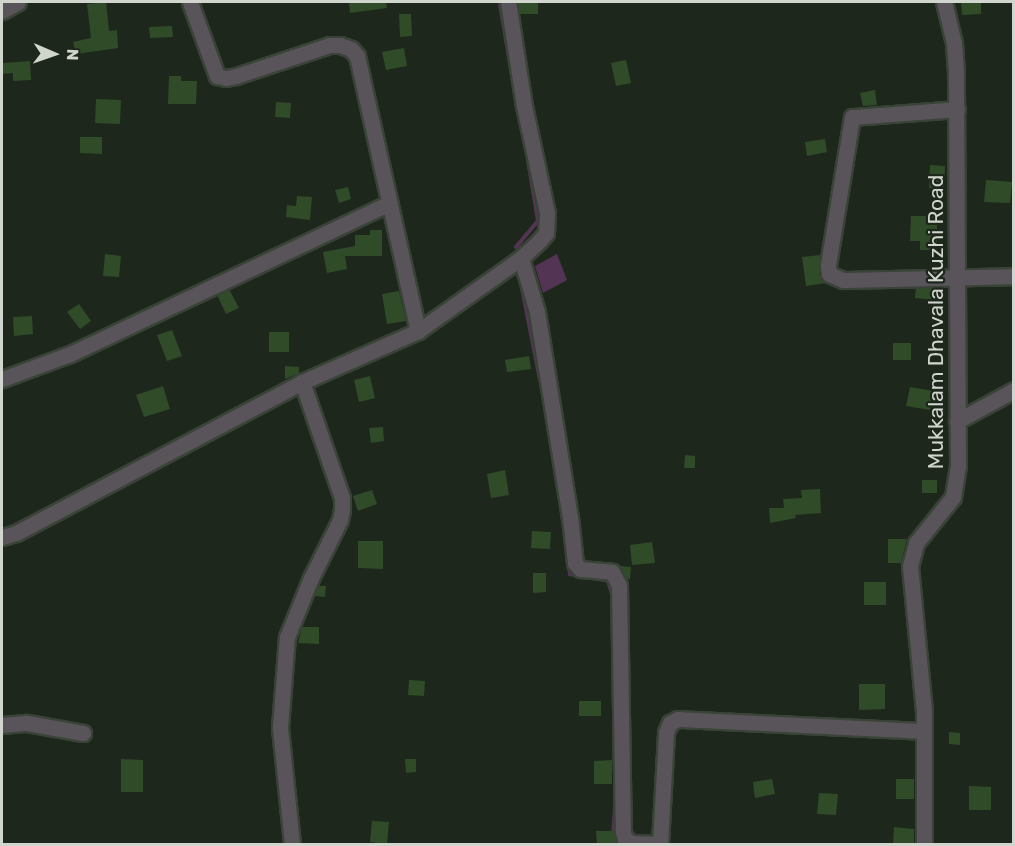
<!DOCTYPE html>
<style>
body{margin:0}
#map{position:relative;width:1015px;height:846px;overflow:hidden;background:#1e271c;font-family:Rubik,sans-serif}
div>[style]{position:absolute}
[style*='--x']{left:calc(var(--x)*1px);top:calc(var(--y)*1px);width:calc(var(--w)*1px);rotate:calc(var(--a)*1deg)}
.water>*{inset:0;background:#543454}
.stream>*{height:4px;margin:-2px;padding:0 2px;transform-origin:2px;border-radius:2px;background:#543454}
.building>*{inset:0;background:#2f4b28}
.roads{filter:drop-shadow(2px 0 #3a4338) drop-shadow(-2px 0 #3a4338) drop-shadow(0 2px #3a4338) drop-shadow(0 -2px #3a4338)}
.street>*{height:15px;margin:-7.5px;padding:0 7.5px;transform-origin:7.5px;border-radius:7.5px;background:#595459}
span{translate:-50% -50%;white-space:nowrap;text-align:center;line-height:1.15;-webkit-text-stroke:4.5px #1e271c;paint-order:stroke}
.street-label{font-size:21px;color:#d0d6ce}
.frame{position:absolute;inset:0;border:3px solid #d0d6ce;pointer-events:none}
.north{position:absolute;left:24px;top:24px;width:60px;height:60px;-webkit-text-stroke:4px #1e271c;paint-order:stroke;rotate:92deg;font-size:16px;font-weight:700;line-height:24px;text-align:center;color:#d0d6ce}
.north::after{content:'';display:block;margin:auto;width:21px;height:27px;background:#d0d6ce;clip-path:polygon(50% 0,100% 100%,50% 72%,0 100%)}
</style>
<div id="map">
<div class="water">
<i style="clip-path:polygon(557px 254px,567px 280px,543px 293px,535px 266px)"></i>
</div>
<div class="stream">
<i style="--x:500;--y:5;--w:89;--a:80.3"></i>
<i style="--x:516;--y:247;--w:34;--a:-50"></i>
<i style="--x:538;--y:221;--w:62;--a:-99.3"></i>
<i style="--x:520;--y:278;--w:104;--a:78.9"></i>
<i style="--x:561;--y:506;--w:69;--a:82.5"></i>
<i style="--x:570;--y:574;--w:39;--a:10"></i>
<i style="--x:608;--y:581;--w:17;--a:73"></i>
<i style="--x:613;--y:836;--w:31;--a:-86"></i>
</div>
<div class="building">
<i style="clip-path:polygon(106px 2px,109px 31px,117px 30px,118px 48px,76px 54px,73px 42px,91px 38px,87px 4px)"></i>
<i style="clip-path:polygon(349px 2px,386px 2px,387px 8px,350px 13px)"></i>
<i style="clip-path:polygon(518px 2px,538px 2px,538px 14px,520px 14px)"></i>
<i style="clip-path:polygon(961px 2px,981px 2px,981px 14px,962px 15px)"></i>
<i style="clip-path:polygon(399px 14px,411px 14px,412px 36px,400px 37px)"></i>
<i style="clip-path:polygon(172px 26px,173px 37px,150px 38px,149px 27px)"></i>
<i style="clip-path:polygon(404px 48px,407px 66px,386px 70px,382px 52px)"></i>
<i style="clip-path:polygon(626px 60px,631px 83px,616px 86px,611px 63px)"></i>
<i style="clip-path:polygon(30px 61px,31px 80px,13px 81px,13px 73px,2px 74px,2px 63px)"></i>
<i style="clip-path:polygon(169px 76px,181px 76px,181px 81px,197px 81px,196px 104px,168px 104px)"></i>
<i style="clip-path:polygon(875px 90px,877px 105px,863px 106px,860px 93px)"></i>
<i style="clip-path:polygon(96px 99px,121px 100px,120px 124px,95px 123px)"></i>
<i style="clip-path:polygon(276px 102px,291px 103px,290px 118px,275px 117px)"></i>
<i style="clip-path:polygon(80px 137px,102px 137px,102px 154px,80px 153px)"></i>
<i style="clip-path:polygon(825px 139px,827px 152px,807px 156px,805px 142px)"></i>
<i style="clip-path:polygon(930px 165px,945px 166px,944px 189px,929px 188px)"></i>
<i style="clip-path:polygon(986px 180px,1012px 182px,1010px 203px,984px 202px)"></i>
<i style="clip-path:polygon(348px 187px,351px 199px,339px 203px,335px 190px)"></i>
<i style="clip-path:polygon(297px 196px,312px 197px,310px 220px,286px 217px,287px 205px,296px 206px)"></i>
<i style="clip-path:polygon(911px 216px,937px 216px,937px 250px,920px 250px,920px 241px,910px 241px)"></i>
<i style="clip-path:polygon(370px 230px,382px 230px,382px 256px,345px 256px,347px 269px,327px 273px,323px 252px,355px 246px,355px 235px,370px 235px)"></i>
<i style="clip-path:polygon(105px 254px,121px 256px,119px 277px,103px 276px)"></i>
<i style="clip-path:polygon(820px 255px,819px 275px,826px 283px,806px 286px,802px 257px)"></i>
<i style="clip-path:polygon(916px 288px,936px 288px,935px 300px,915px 298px)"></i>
<i style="clip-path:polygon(229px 289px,239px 308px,226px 314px,217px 295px)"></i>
<i style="clip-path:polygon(399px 291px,406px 321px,387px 324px,382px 294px)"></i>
<i style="clip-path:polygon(79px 304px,91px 321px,80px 329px,67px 312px)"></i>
<i style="clip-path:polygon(32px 316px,33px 334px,14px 336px,13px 317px)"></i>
<i style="clip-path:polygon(172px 330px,182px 356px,167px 361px,157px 335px)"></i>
<i style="clip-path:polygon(269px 332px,289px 332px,289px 352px,269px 352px)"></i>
<i style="clip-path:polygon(893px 343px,911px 343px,911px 360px,893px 360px)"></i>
<i style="clip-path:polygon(529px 356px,531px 369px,507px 372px,505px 360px)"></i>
<i style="clip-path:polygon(285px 366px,299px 367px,299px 373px,285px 379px)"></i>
<i style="clip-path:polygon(370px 376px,375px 398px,359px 402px,354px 380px)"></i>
<i style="clip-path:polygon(163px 386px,170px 409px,144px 417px,136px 395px)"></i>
<i style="clip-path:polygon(910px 387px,933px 391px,930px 410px,906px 406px)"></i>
<i style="clip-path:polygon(383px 427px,384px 441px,371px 443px,369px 428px)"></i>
<i style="clip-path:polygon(685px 455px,695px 456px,695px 468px,684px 468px)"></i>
<i style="clip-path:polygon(505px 470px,509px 495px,491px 498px,487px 474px)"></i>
<i style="clip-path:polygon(922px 480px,937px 480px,937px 493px,922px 493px)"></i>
<i style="clip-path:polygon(820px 489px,821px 513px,795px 515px,796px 518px,770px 523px,769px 508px,784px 508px,783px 499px,802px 498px,801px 490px)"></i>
<i style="clip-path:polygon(372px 490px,377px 504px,358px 511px,353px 496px)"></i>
<i style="clip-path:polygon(532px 531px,551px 532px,550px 549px,531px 548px)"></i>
<i style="clip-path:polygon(888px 539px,907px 539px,901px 563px,888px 563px)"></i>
<i style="clip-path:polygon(358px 541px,383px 541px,383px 569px,358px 568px)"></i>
<i style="clip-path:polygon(652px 542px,655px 563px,632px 565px,630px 545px)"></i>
<i style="clip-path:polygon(620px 566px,631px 567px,630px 579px,627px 579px)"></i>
<i style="clip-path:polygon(533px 573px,546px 573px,546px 592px,533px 593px)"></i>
<i style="clip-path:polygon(864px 582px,886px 582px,886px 605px,864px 605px)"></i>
<i style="clip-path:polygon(318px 586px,326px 586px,325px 597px,314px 596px)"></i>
<i style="clip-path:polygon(302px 627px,319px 627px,319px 644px,298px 643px)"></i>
<i style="clip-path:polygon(409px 680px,425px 681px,424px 696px,408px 695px)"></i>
<i style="clip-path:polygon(859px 684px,885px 684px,885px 709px,859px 710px)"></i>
<i style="clip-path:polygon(579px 701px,601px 701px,601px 716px,579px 716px)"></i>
<i style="clip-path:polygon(949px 732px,960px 733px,960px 745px,949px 744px)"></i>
<i style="clip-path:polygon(121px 759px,143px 760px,143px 792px,121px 792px)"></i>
<i style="clip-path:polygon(405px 759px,416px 759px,416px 772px,406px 773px)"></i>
<i style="clip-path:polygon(612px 760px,612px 784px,594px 784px,594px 761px)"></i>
<i style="clip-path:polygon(772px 779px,775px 794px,755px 798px,753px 782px)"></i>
<i style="clip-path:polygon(896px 779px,914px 779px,914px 799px,896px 799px)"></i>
<i style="clip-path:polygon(969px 786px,991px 787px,991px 810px,969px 810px)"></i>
<i style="clip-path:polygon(819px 793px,838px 794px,836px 815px,817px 814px)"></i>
<i style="clip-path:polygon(372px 821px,389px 822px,387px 844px,370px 842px)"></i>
<i style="clip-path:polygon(894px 827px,914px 829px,914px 844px,893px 844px)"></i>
<i style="clip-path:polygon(596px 831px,613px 831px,618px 844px,597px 844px)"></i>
</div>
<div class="roads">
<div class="street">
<i style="--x:190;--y:2;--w:79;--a:70"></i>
<i style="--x:217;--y:76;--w:9;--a:13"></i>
<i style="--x:226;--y:78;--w:10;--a:-11"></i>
<i style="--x:236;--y:76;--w:99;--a:-18.3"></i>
<i style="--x:330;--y:45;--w:10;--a:0"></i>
<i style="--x:340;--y:45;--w:12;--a:20"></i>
<i style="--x:351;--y:49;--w:9;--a:49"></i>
<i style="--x:357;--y:56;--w:282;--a:77.5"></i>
<i style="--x:2;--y:11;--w:18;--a:-29"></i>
<i style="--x:957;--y:109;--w:105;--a:175.6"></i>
<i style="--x:852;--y:117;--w:151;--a:99.2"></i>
<i style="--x:828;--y:266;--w:8;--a:83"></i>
<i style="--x:829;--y:274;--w:15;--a:23"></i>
<i style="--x:843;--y:280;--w:171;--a:-1.3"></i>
<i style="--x:521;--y:258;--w:56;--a:73.5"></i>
<i style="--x:537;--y:312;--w:208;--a:80.9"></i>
<i style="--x:570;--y:517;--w:46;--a:83.8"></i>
<i style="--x:575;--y:563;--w:8;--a:50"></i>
<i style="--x:580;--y:569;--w:32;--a:5"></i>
<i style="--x:612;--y:572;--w:15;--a:62"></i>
<i style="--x:619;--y:585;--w:247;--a:89.1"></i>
<i style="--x:623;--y:832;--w:7;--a:74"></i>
<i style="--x:625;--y:839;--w:8;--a:30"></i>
<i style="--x:632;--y:843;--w:23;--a:2"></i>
<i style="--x:2;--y:379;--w:72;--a:-20.2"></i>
<i style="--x:70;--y:354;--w:353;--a:-25.3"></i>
<i style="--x:957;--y:421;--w:65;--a:-28.5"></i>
<i style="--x:2;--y:537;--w:15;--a:-16"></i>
<i style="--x:16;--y:533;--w:323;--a:-27.8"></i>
<i style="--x:302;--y:382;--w:127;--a:-23.7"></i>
<i style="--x:418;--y:331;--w:126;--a:-35.3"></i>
<i style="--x:521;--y:258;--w:26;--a:-43"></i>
<i style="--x:540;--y:240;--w:9;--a:-49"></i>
<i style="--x:546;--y:233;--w:20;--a:-87"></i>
<i style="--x:547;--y:213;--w:109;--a:-102.1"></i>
<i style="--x:524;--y:106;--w:105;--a:-98.7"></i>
<i style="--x:2;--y:725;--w:25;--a:-5"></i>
<i style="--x:27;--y:723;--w:57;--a:10.1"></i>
<i style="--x:292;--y:844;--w:118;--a:-95.9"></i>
<i style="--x:280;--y:727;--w:90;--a:-85.6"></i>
<i style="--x:287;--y:637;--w:64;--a:-67.9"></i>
<i style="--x:311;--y:578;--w:65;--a:-63.4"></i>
<i style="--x:340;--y:520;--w:10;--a:-79"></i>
<i style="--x:342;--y:510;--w:12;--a:-90"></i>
<i style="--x:342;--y:498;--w:123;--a:-109"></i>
<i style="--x:660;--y:844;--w:112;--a:-86.9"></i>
<i style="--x:666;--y:732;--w:10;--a:-66"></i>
<i style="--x:670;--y:723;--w:9;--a:-27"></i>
<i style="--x:678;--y:719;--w:246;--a:2.8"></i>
<i style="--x:924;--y:844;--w:133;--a:-90"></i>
<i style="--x:924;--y:711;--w:146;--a:-95.5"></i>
<i style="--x:910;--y:566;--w:24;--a:-75"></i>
<i style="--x:916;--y:543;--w:59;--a:-51.2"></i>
<i style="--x:953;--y:497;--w:30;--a:-81"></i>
<i style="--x:958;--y:467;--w:395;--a:-90.3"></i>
<i style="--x:956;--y:72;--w:29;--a:-94"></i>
<i style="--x:954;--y:43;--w:42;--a:-103.7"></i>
</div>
</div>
<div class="street-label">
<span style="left:936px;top:322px;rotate:-90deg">Mukkalam Dhavala Kuzhi Road</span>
</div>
<div class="frame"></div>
<div class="north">N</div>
</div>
